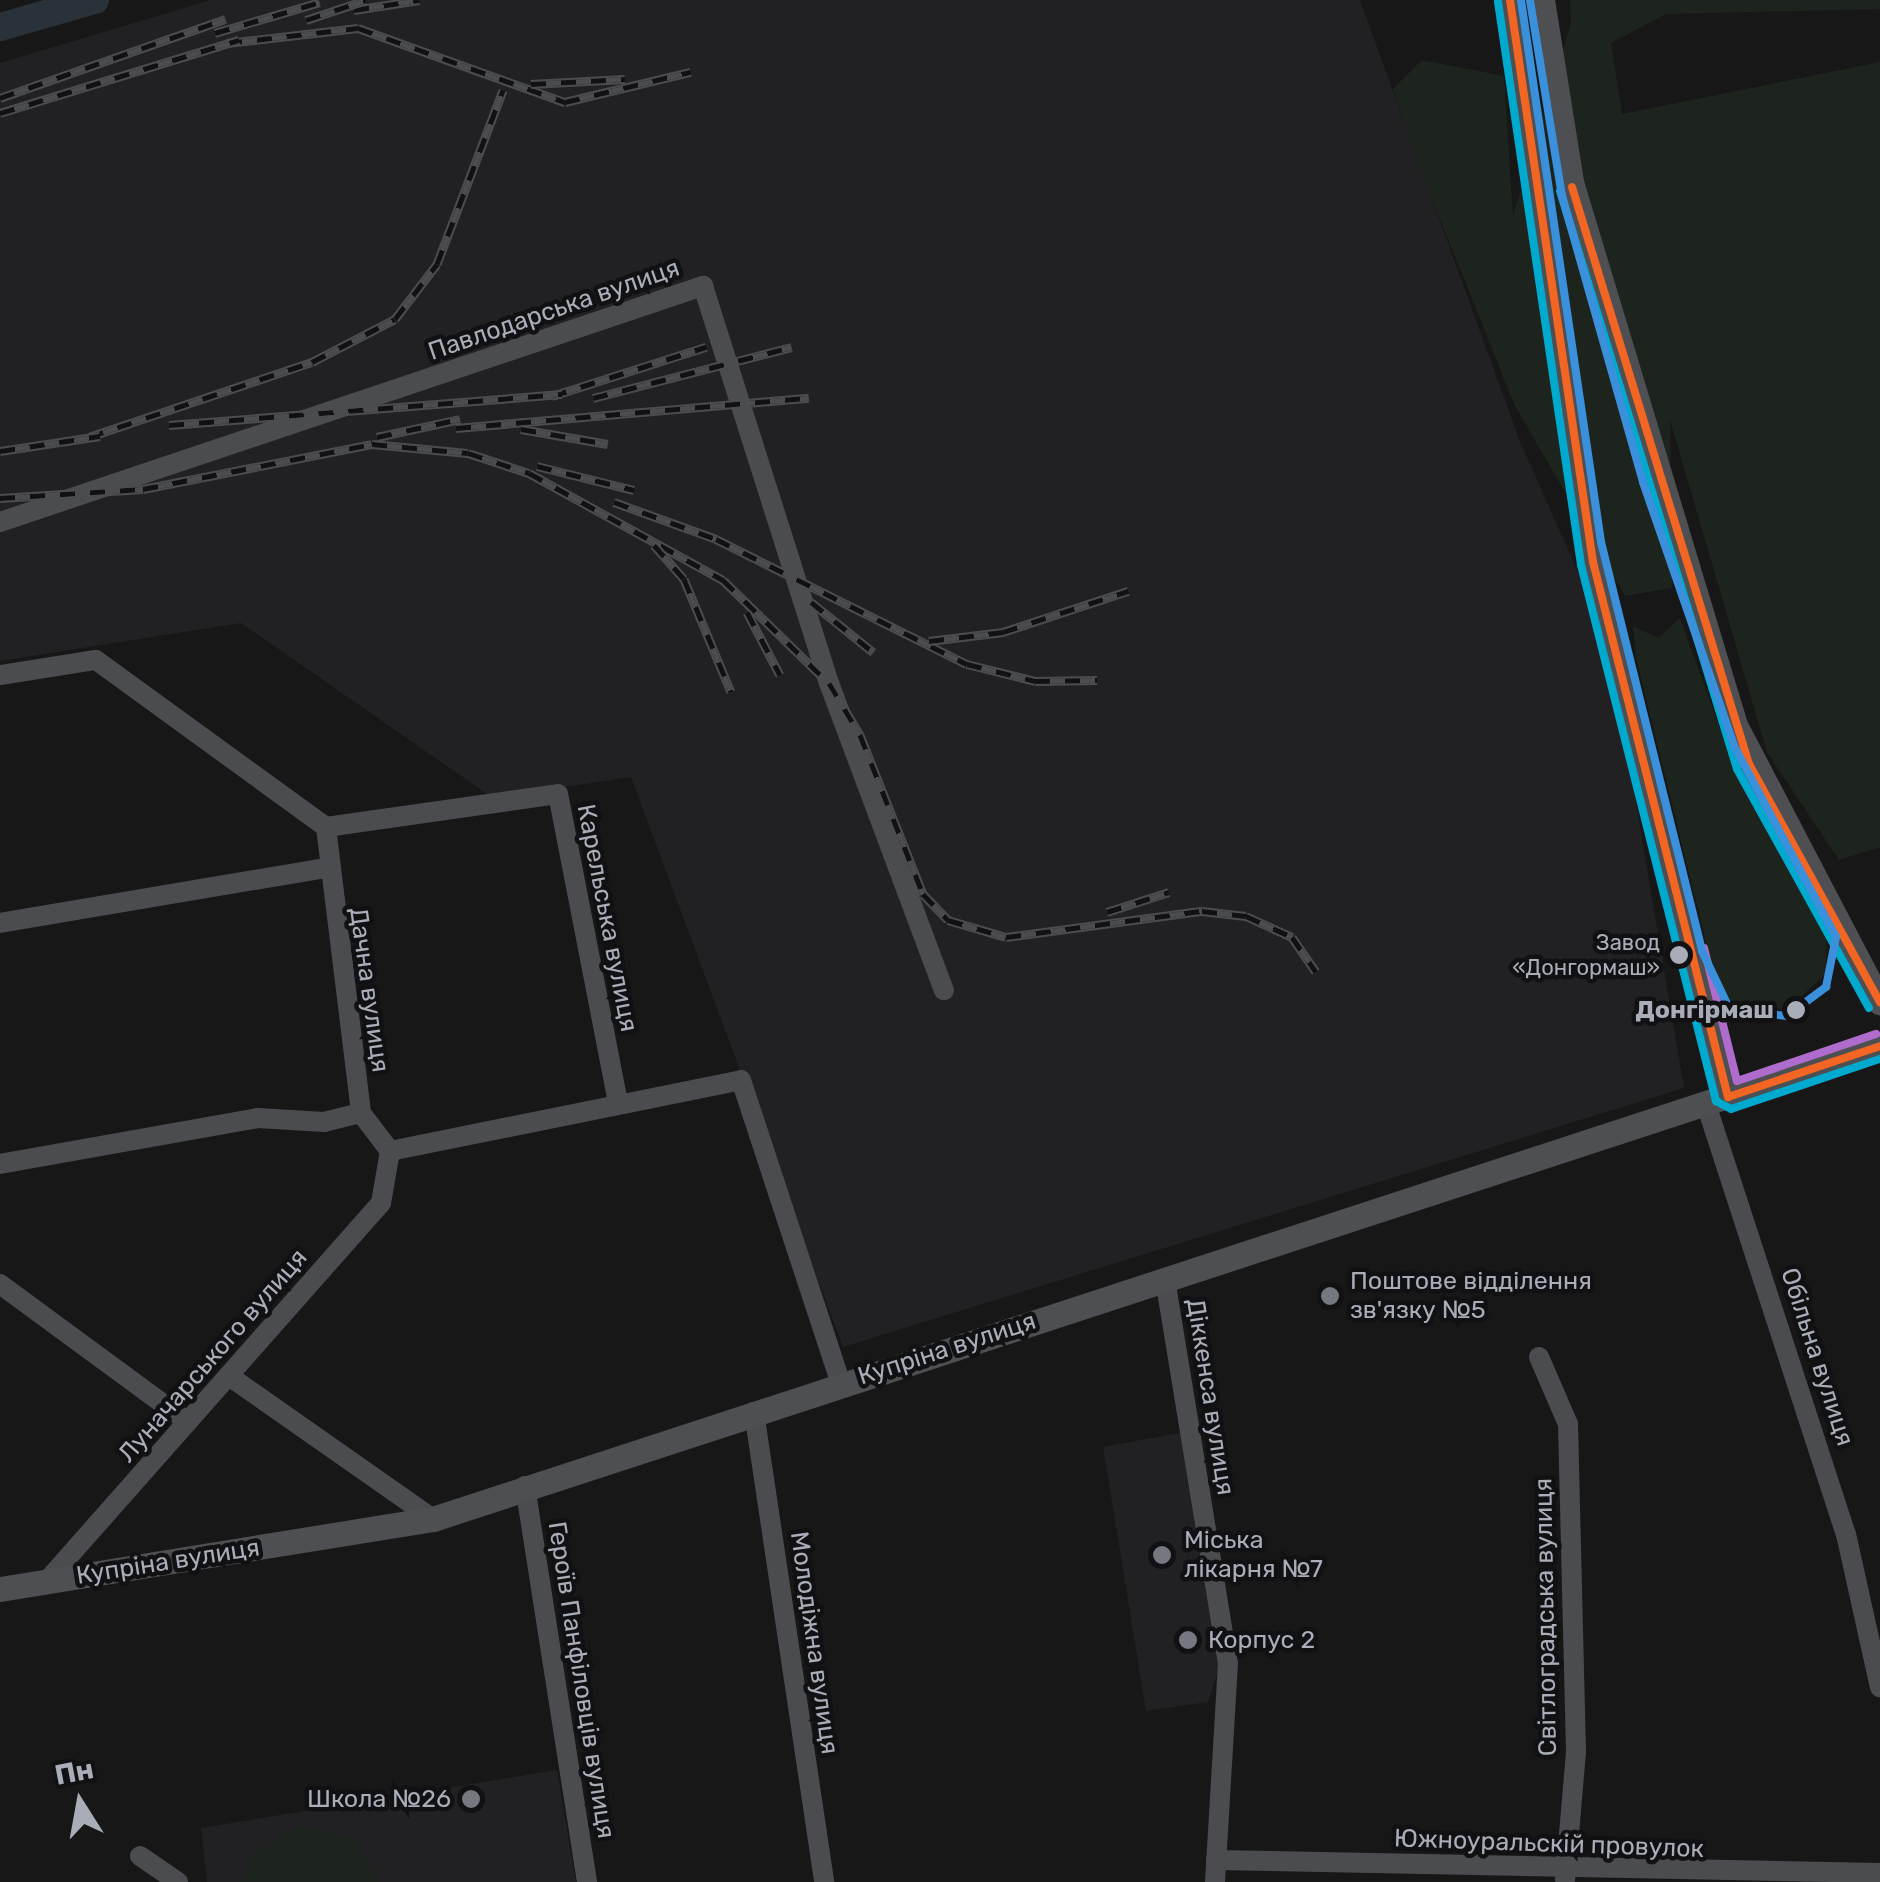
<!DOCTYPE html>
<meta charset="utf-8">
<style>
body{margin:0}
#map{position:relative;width:1880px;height:1882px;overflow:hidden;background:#171717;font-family:Rubik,sans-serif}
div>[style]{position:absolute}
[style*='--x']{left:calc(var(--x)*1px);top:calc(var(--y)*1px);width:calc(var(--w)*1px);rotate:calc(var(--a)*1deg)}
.built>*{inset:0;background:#212123}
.green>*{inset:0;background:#1d241e}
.river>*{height:28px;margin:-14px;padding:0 14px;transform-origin:14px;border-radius:14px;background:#2a3239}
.minor>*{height:20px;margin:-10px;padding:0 10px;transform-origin:10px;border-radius:10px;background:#4b4c50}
.major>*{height:25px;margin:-12.5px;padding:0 12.5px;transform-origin:12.5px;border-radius:12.5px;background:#4d4f52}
.rail>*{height:9px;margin-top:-4.5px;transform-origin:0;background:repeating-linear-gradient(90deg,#111113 0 15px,#4b4c4f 0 30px);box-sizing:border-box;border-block:2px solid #4b4c4f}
.bus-1>*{height:8px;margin:-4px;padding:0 4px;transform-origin:4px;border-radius:4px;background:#f26522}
.bus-2>*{height:8px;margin:-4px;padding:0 4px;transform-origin:4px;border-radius:4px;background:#00a9ce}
.bus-3>*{height:8px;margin:-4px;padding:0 4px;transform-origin:4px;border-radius:4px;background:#b06ccc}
.tram-1>*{height:8px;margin:-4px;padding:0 4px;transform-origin:4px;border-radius:4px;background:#3a90db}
.dots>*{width:28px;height:28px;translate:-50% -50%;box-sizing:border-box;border:5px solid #111113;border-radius:50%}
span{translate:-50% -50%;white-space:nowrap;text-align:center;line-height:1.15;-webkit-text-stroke:9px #111113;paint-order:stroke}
.bus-label{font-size:22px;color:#a8adb8}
.right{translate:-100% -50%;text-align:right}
.street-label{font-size:25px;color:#a8adb8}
.stop-label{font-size:25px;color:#a8adb8;font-weight:700}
.poi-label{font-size:25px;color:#a8adb8}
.left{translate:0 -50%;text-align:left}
.north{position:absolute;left:30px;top:1752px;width:100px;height:100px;-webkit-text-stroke:8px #111113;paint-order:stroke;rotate:349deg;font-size:28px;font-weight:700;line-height:40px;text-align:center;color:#a8adb8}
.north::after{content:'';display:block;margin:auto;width:35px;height:45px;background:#a8adb8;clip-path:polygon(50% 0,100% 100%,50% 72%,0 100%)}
</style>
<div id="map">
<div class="built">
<i style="clip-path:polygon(211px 0,1360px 0,1519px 439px,1586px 590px,1626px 744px,1684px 1088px,843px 1347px,631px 777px,493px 798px,241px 623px,0 661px,0 63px)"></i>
<i style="clip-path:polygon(1184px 1432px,1221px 1662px,1208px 1702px,1146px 1711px,1103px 1447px)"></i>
<i style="clip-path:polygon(557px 1770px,576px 1882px,207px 1882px,201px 1828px)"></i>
</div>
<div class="green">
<i style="clip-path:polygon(1570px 0,1880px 0,1880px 9px,1666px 14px,1611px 43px,1622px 114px,1880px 62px,1880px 847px,1839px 860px,1767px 752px,1670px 420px,1672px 588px,1625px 596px,1514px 404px,1424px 179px,1393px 89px,1422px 60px,1504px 76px,1513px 216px,1571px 23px)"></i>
<i style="clip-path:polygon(1680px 618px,1728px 751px,1826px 931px,1826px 974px,1787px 1009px,1744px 1008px,1723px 996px,1714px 974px,1636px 658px,1633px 626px,1658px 638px)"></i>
<i style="clip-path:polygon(300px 1826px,352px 1838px,378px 1882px,242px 1882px,254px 1853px)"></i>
</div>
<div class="river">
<i style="--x:0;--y:27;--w:99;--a:-15.9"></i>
</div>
<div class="minor">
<i style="--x:0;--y:522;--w:742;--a:-18.56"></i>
<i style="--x:703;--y:286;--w:417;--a:72.4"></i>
<i style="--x:829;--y:683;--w:328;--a:69.5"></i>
<i style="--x:0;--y:675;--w:97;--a:-8.9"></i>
<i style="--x:96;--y:660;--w:284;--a:36"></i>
<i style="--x:326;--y:827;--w:234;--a:-8.1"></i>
<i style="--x:558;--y:794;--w:316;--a:79"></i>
<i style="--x:326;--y:827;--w:288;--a:83"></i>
<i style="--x:361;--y:1113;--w:48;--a:52.7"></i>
<i style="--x:0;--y:923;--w:331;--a:-9.6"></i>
<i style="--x:1706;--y:1104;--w:452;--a:72"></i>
<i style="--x:1846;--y:1534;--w:157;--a:77.5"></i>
<i style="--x:390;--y:1151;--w:358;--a:-11.4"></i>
<i style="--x:741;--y:1080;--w:320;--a:71.8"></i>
<i style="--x:0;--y:1164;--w:262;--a:-10.1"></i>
<i style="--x:258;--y:1118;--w:66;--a:3.5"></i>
<i style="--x:324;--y:1122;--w:38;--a:-14"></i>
<i style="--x:1165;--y:1279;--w:389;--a:80.7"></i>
<i style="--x:1228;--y:1663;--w:219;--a:93.4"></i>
<i style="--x:0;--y:1284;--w:233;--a:36.3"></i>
<i style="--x:1539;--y:1357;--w:73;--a:66.6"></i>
<i style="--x:1568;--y:1424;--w:328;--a:88.6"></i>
<i style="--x:1576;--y:1752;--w:128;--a:94.9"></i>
<i style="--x:229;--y:1376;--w:249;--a:35"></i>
<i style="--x:754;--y:1412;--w:475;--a:81.5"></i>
<i style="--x:525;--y:1486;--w:401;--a:81.1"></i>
<i style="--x:46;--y:1582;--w:506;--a:-48.53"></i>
<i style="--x:381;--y:1203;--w:53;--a:-80.2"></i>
<i style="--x:140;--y:1856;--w:46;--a:34.4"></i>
<i style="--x:1216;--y:1860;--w:664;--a:1.12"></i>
</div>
<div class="major">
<i style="--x:1510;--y:0;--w:568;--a:81.6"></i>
<i style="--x:1593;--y:562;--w:552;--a:75.84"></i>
<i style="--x:1542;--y:0;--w:184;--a:80.9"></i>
<i style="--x:1571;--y:182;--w:567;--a:73.19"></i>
<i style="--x:1735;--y:725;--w:313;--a:62.4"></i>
<i style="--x:0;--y:1589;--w:439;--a:-9.2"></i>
<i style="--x:433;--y:1519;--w:1522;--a:-18.1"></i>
</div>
<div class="rail">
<i style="--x:354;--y:10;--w:66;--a:-8.7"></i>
<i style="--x:306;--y:20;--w:63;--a:-18.4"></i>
<i style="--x:215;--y:33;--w:109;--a:-16.4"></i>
<i style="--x:227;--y:43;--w:132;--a:-6.5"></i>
<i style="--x:358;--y:28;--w:220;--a:19.7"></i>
<i style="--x:565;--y:102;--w:129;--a:-13.5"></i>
<i style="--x:531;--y:84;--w:94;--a:-3"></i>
<i style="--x:0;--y:98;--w:239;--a:-19.3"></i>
<i style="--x:0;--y:113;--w:250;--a:-17"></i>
<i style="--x:552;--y:396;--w:162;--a:-17.7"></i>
<i style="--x:593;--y:398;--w:205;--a:-14.4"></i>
<i style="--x:169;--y:425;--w:394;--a:-4.5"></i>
<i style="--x:456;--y:428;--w:354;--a:-4.9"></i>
<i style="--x:521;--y:429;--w:88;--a:9.8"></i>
<i style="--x:89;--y:437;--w:235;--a:-18.6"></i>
<i style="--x:312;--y:362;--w:93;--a:-27.4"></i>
<i style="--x:395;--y:319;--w:69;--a:-52.6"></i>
<i style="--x:437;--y:264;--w:186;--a:-69.2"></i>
<i style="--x:377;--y:437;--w:85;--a:-12.2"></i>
<i style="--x:0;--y:451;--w:101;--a:-8.5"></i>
<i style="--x:537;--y:466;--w:100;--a:13.9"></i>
<i style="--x:0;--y:498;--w:143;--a:-3.6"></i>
<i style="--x:143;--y:489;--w:233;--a:-11.1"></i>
<i style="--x:372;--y:444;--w:96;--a:5.4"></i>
<i style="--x:468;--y:453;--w:64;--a:18.2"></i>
<i style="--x:529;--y:473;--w:222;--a:28.9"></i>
<i style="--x:723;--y:580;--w:148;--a:44.2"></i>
<i style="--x:829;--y:683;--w:61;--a:59.2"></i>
<i style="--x:860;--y:735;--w:171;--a:68.4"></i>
<i style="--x:923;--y:894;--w:36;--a:46"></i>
<i style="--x:948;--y:920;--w:60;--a:16.3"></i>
<i style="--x:1006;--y:937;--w:198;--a:-7.6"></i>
<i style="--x:1202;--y:911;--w:44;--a:6.5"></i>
<i style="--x:1246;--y:916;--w:51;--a:24.5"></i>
<i style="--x:1292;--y:937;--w:42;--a:55.6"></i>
<i style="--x:614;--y:502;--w:109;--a:19.9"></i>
<i style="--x:716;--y:539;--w:280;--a:26.5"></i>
<i style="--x:967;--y:664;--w:70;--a:14"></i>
<i style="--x:1035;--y:681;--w:62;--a:-0.9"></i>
<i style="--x:654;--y:545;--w:45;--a:48.6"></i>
<i style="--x:684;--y:579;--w:122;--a:67.4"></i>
<i style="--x:811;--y:602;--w:80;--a:38.9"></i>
<i style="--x:747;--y:612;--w:71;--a:62.4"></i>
<i style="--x:929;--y:641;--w:75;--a:-6.9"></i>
<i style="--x:1003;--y:632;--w:132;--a:-18.2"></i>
<i style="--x:1107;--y:912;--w:65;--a:-17.9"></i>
</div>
<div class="bus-1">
<i style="--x:1510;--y:0;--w:568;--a:81.6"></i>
<i style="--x:1593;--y:562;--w:552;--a:75.84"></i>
<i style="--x:1728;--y:1097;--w:160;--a:-18.5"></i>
<i style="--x:1572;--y:187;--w:604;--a:72.95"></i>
<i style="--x:1749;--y:764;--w:272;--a:61.2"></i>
</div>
<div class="bus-2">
<i style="--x:1498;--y:2;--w:569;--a:81.61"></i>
<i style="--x:1581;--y:565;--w:553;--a:75.86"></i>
<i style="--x:1716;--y:1101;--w:17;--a:28"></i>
<i style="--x:1731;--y:1109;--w:157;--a:-18.6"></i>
<i style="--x:1560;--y:191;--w:604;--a:72.97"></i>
<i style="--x:1737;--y:769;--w:273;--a:61.1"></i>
</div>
<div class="bus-3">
<i style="--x:1704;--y:948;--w:137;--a:76.1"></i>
<i style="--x:1737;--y:1081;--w:147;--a:-18.7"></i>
</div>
<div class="tram-1">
<i style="--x:1521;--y:0;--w:548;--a:81.6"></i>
<i style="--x:1601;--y:542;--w:421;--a:76.1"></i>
<i style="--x:1702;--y:951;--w:65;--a:64.6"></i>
<i style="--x:1730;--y:1010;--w:57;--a:6"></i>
<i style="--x:1787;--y:1016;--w:49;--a:-36.6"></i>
<i style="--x:1826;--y:987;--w:51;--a:-78.7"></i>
<i style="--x:1836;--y:937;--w:214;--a:-118.1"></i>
<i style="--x:1735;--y:748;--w:281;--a:-109.1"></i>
<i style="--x:1643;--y:482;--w:297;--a:-105.8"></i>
<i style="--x:1562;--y:196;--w:199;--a:-99.3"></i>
</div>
<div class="dots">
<i style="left:1679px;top:955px;background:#a8adb8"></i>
<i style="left:1796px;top:1010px;background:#a8adb8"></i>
<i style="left:1330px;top:1296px;background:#757880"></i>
<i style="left:1162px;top:1555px;background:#757880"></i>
<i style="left:1188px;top:1640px;background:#757880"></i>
<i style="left:471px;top:1799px;background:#757880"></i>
</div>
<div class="bus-label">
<span class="right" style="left:1660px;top:955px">Завод<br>«Донгормаш»</span>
</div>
<div class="street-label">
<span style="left:554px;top:310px;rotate:-19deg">Павлодарська вулиця</span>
<span style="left:607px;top:918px;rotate:79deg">Карельська вулиця</span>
<span style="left:369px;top:990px;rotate:82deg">Дачна вулиця</span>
<span style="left:947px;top:1349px;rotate:-18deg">Купріна вулиця</span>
<span style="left:213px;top:1356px;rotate:-49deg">Луначарського вулиця</span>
<span style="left:1817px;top:1357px;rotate:72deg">Обільна вулиця</span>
<span style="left:1210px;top:1397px;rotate:81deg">Діккенса вулиця</span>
<span style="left:168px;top:1562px;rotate:-9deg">Купріна вулиця</span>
<span style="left:1546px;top:1617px;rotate:-91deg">Світлоградська вулиця</span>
<span style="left:814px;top:1643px;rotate:82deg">Молодіжна вулиця</span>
<span style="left:581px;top:1680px;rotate:81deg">Героїв Панфіловців вулиця</span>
<span style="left:1549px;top:1844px;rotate:2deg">Южноуральскій провулок</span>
</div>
<div class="stop-label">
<span class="right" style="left:1774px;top:1010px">Донгірмаш</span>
</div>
<div class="poi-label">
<span class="left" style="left:1350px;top:1296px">Поштове відділення<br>зв'язку №5</span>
<span class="left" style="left:1184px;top:1555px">Міська<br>лікарня №7</span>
<span class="left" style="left:1208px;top:1640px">Корпус 2</span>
<span class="right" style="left:451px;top:1799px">Школа №26</span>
</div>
<div class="north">Пн</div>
</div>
